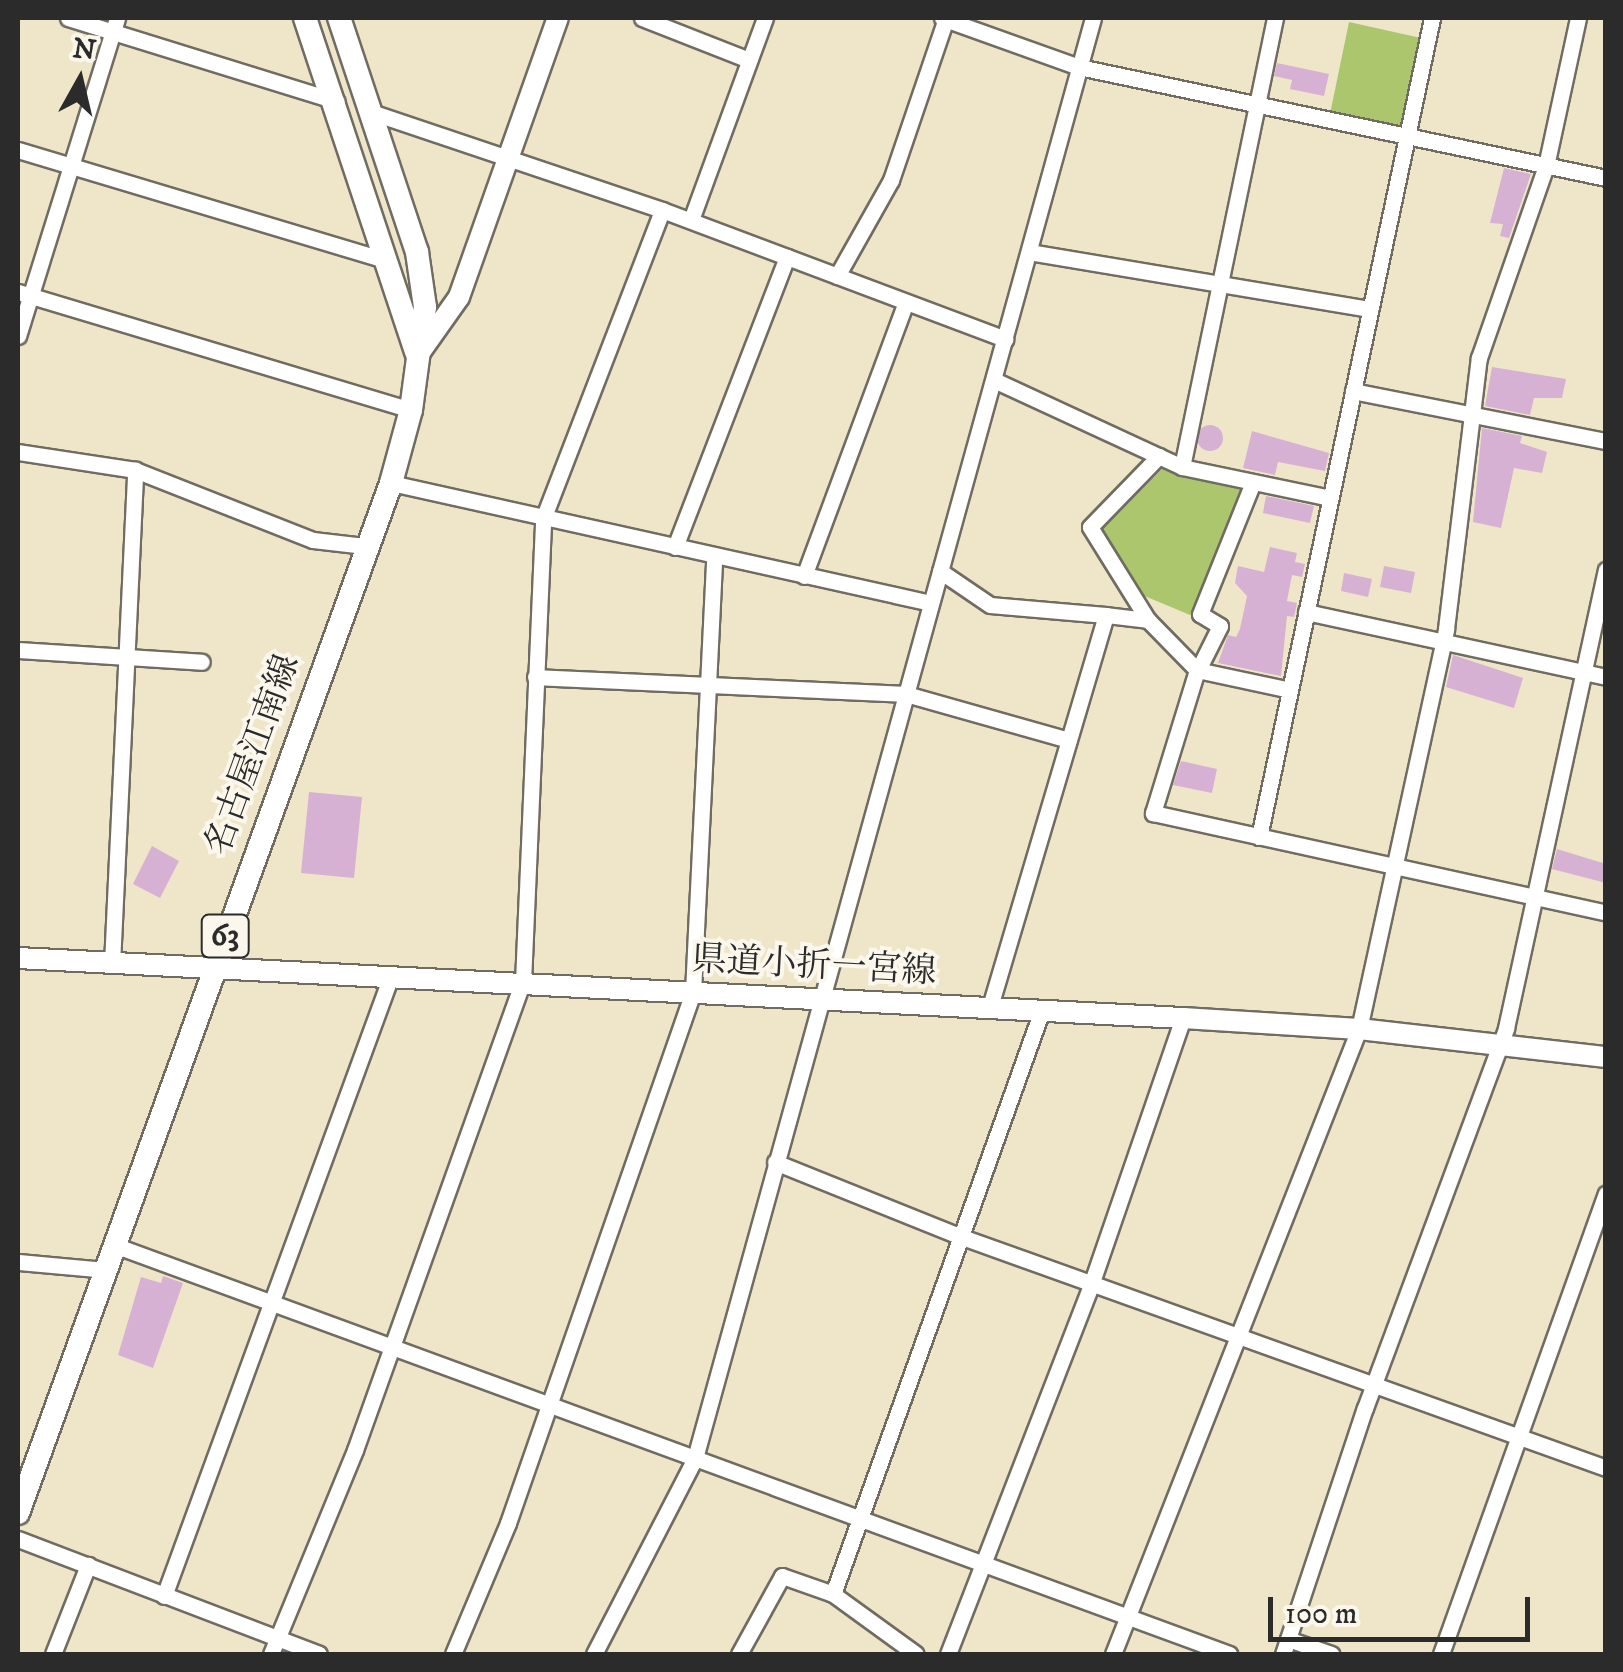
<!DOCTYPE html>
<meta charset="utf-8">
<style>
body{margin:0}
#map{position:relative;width:1623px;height:1672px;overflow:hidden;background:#efe6c9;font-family:"IM FELL DW Pica","Noto Serif JP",serif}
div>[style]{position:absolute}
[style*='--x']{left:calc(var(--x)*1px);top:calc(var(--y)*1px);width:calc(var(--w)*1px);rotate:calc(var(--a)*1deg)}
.green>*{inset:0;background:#abc66d}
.building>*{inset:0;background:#d7b1d4}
.round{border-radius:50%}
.roads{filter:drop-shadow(2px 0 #706c62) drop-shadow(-2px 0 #706c62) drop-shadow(0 2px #706c62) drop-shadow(0 -2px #706c62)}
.street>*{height:15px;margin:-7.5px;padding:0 7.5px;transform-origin:7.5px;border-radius:7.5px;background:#fff}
.secondary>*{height:20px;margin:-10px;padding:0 10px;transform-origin:10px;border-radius:10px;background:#fff}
.primary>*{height:22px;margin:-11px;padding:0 11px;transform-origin:11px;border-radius:11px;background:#fff}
span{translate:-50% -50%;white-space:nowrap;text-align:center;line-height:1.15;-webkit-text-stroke:8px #fbf7ec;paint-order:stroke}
.shield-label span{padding:2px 8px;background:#fbf7ec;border:2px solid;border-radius:8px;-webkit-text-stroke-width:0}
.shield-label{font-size:32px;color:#2b2b2b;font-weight:700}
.street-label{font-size:35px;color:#2b2b2b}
.frame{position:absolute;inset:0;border:20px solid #2b2b2b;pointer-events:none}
.north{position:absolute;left:30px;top:30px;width:100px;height:100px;-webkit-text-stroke:8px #fbf7ec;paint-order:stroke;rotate:8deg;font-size:28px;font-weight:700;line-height:40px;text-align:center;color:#2b2b2b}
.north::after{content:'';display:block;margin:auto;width:35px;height:45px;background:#2b2b2b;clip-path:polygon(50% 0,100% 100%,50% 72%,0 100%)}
.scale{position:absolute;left:1268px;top:1597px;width:262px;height:45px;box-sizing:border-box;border:5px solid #2b2b2b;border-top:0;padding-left:12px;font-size:30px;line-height:35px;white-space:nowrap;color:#2b2b2b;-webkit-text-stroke:8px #fbf7ec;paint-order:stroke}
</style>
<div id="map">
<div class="green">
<i style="clip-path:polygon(1349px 22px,1421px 38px,1403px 123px,1397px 128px,1330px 114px)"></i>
<i style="clip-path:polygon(1164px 467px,1247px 487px,1195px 617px,1142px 595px,1101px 531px)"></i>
</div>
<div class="building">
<i style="clip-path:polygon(1277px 63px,1329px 74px,1324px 96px,1290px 89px,1292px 80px,1274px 76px)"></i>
<i style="clip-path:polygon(1504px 168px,1531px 174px,1509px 238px,1500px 236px,1503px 224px,1490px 223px)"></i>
<i style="clip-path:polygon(1492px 367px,1566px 379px,1562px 398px,1534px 398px,1530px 415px,1485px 406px)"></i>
<i class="round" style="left:1197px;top:425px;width:26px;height:26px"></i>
<i style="clip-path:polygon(1482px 428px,1522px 436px,1520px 443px,1547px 452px,1542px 473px,1514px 468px,1501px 528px,1473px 522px)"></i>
<i style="clip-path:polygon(1252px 431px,1329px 453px,1325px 471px,1278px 462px,1275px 475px,1243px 468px)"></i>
<i style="clip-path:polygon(1266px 496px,1314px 506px,1310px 523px,1263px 513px)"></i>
<i style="clip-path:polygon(1270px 547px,1297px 553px,1295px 562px,1305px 564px,1302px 577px,1292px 575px,1287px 601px,1297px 603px,1294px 617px,1287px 616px,1281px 676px,1218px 663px,1228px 635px,1236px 637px,1240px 629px,1247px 596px,1235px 583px,1238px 566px,1264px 572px)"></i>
<i style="clip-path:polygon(1384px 566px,1415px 572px,1411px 593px,1380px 587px)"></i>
<i style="clip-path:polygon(1344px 573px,1372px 579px,1368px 597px,1341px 591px)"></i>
<i style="clip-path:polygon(1453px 655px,1523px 678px,1514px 708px,1446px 687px)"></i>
<i style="clip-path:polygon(1181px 761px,1217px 769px,1212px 793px,1173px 785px)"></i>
<i style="clip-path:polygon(309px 792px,362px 797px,354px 878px,301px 873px)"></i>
<i style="clip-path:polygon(152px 846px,179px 861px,160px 898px,133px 884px)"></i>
<i style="clip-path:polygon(1557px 849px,1606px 864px,1606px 883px,1552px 869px)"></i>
<i style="clip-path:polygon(163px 1276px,183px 1283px,153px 1368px,118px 1355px,141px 1277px,161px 1283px)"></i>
</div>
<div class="roads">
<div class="street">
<i style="--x:68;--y:18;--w:281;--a:17.2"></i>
<i style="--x:642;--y:18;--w:115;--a:21.4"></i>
<i style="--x:942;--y:18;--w:145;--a:19.7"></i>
<i style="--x:1079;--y:67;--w:539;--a:11.89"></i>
<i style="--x:374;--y:113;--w:304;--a:18.6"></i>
<i style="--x:662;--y:210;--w:367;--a:20.6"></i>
<i style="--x:18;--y:150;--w:386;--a:16.7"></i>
<i style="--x:691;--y:220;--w:215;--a:-69.9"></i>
<i style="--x:1029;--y:252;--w:346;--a:9.5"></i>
<i style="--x:837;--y:276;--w:110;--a:-60.6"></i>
<i style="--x:891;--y:180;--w:171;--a:-71.2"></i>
<i style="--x:18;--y:292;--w:410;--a:16.7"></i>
<i style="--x:18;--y:336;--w:333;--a:-72.7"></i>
<i style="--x:994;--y:380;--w:207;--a:24.8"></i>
<i style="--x:1182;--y:467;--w:151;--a:11.8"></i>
<i style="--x:1353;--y:391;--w:258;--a:11.2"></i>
<i style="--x:18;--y:452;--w:118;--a:8.7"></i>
<i style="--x:135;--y:470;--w:191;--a:21.5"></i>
<i style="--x:313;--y:540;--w:52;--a:6.6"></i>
<i style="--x:1159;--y:456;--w:99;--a:134.2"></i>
<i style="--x:1090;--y:527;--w:110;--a:58.1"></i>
<i style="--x:1148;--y:620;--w:70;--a:45.6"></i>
<i style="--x:1197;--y:670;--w:150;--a:107.1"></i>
<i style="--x:1153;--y:813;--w:464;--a:12.4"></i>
<i style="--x:1182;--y:467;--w:459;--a:-78.3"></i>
<i style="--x:391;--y:483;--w:553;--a:12.53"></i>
<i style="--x:675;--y:547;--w:311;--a:-68.9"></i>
<i style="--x:940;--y:571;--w:60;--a:34.2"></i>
<i style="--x:990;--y:605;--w:116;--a:4.9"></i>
<i style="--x:1106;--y:615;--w:409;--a:106.5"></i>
<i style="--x:804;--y:576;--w:292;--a:-69.6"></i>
<i style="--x:1306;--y:612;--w:307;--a:12.2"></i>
<i style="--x:1106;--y:615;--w:42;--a:6.8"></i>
<i style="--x:18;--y:650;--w:184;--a:3.7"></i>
<i style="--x:1197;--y:670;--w:95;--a:12.1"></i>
<i style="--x:1198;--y:670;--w:49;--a:-63.4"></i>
<i style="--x:1220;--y:626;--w:23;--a:-149"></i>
<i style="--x:1200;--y:614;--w:142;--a:-68.1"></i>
<i style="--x:535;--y:677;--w:371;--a:2.6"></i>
<i style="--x:906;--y:694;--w:169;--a:15.8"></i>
<i style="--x:1259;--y:837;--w:837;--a:-78.07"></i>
<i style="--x:112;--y:964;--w:495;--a:-87.3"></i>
<i style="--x:775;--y:1162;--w:201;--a:21.9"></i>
<i style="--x:962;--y:1237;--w:684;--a:19.73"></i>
<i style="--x:114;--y:1245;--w:1188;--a:20.14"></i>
<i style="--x:18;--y:1262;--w:88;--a:5.2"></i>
<i style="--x:18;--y:1539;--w:322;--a:20.9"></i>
<i style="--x:833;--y:1594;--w:620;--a:-70.31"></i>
<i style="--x:164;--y:1596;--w:660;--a:-69.89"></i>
<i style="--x:1288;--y:1639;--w:46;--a:19.2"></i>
<i style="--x:53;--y:1654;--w:96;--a:-68.5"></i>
<i style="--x:271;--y:1654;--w:221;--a:-67.6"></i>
<i style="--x:355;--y:1450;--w:497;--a:-70.3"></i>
<i style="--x:523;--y:982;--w:463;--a:-87.5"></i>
<i style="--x:543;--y:519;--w:331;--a:-68.9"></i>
<i style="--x:453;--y:1654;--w:142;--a:-67.2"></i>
<i style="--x:508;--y:1523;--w:562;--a:-70.79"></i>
<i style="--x:693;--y:992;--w:437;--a:-87.2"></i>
<i style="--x:594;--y:1654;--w:220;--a:-62.7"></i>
<i style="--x:695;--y:1458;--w:1494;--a:-74.55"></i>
<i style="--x:739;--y:1654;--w:89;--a:-61.1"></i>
<i style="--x:782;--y:1576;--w:54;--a:19.4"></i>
<i style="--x:833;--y:1594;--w:102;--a:35.9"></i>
<i style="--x:948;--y:1654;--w:399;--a:-68.8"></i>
<i style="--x:1092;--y:1282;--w:279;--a:-71"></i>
<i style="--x:1113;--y:1654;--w:672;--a:-68.52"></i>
<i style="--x:1359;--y:1029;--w:409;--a:-77.7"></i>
<i style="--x:1446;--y:629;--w:273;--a:-83.1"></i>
<i style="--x:1479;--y:358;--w:203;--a:-70.8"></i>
<i style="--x:1546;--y:166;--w:151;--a:-77.8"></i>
<i style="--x:1283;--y:1654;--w:259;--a:-71.6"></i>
<i style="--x:1365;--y:1408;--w:405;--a:-69.6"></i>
<i style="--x:1506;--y:1028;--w:469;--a:-77.7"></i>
<i style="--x:1441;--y:1654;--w:489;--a:-70.3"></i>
</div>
<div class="secondary">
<i style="--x:418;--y:355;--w:71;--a:-54.7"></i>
<i style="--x:459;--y:297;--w:296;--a:-70.5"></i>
<i style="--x:18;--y:958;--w:1167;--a:2.95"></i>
<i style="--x:1183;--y:1018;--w:176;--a:3.6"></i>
<i style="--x:1359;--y:1029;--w:249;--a:6.5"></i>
</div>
<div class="primary">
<i style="--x:305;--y:18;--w:352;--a:71.6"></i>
<i style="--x:18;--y:1513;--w:1095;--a:-70.09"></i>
<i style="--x:391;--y:483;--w:76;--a:-74.7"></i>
<i style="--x:411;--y:410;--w:104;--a:-82.3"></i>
<i style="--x:425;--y:307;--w:56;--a:-98.3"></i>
<i style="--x:417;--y:252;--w:247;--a:-108.4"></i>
</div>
</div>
<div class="shield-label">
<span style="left:225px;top:936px">63</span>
</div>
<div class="street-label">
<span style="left:253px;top:755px;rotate:-70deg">名古屋江南線</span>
<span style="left:814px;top:966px;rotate:3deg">県道小折一宮線</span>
</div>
<div class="frame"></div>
<div class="north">N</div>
<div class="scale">100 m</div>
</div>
